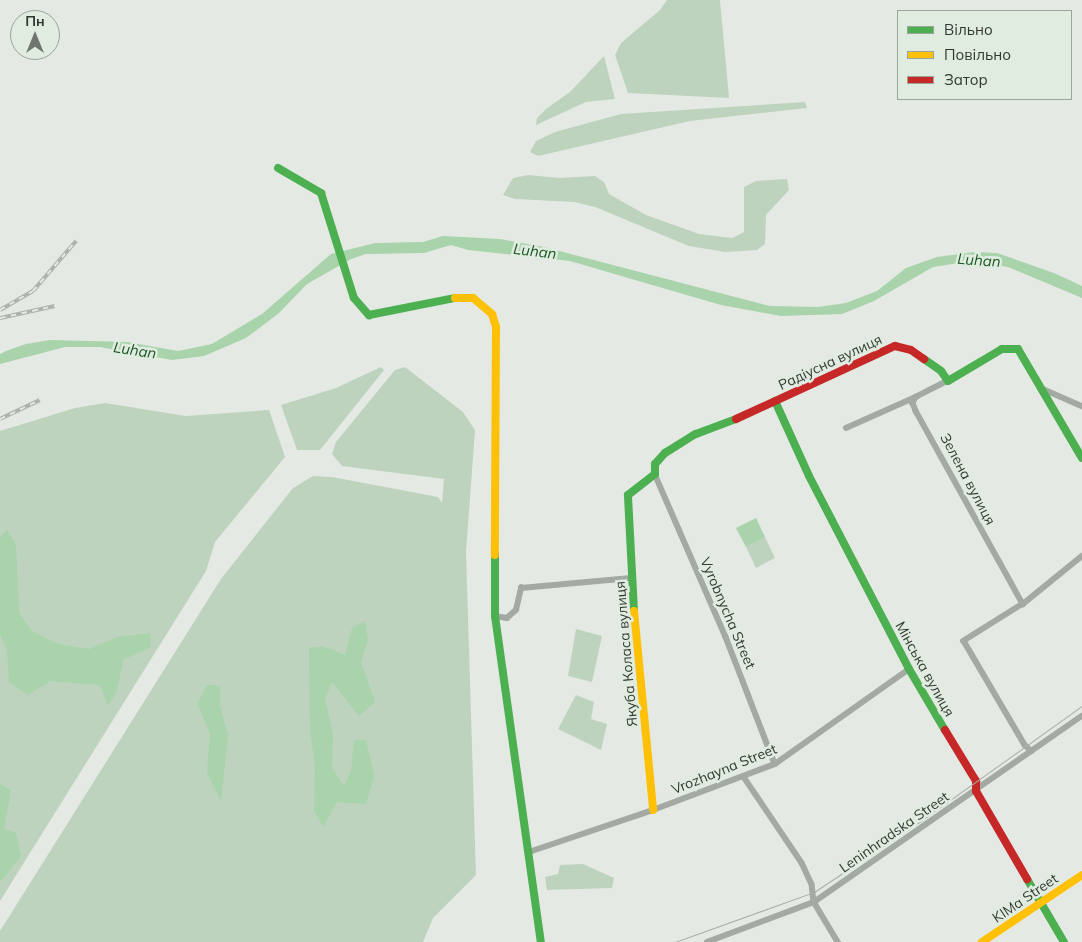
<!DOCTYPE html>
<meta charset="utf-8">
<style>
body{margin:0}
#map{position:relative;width:1082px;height:942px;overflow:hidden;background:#e4e9e4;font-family:Mulish,sans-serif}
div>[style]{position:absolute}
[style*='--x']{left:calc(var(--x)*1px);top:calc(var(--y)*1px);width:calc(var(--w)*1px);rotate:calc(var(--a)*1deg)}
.green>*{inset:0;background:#bed3be}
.water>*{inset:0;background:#a8d3ab}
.street>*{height:5.5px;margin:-2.75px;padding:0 2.75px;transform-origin:2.75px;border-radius:2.75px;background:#a3aaa3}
.fast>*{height:8px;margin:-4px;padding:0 4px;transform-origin:4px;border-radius:4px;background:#4caf50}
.slow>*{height:8px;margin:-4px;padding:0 4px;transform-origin:4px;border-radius:4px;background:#ffc107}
.jam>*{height:8px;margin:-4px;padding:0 4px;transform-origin:4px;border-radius:4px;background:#c62828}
.tram>*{height:1px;margin:-0.5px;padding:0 0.5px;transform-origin:0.5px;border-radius:0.5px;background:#a9aea9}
.rail>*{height:4px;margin-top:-2px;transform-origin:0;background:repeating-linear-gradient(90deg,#e1ece1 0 5.5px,#a9aea9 0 11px);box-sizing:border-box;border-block:1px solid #a9aea9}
span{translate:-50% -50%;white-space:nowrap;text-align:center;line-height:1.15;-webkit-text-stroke:5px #e1ece1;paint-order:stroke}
.street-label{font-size:14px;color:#323732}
.water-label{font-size:15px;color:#1b5723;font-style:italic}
.legend{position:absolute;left:897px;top:10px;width:175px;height:90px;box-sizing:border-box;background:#e1ece1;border:1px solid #9ba49b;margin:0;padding:6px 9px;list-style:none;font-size:15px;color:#323732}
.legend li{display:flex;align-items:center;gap:10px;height:25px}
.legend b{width:25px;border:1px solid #9ba49b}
.north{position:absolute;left:10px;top:10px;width:50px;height:50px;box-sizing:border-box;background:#e1ece1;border:1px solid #9ba49b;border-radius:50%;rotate:0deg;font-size:14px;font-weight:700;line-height:20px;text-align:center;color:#323732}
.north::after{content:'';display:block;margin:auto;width:18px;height:22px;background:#707570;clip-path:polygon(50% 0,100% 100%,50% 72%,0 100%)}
</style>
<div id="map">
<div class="green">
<i style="clip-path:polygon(667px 0,720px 0,729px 98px,628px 93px,615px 55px,621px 43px,660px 10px)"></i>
<i style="clip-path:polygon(604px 56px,615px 99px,586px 102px,536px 125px,537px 118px,546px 109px,570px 92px)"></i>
<i style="clip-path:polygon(805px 102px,807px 108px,690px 121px,538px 156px,530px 152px,536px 141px,555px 132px,621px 114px)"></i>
<i style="clip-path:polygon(528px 175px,559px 178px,595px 176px,604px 182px,609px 194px,646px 215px,699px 234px,732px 238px,744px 232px,744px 187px,756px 181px,787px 179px,789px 190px,766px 215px,765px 244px,757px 250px,725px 252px,689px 246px,595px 207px,575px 202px,515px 199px,503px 195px,513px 178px)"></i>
<i style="clip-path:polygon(381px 367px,384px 370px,320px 450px,297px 450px,281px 405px,336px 388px)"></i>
<i style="clip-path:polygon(405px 367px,463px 412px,475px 430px,466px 552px,476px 875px,433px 918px,423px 942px,0 942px,0 931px,221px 579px,293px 488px,313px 476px,332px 477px,438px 497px,442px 503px,444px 479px,342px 466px,332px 454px,336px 442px,395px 370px)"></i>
<i style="clip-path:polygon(105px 403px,186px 416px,269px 410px,285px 457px,215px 542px,206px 571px,0 901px,0 431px,75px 408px)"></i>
<i style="clip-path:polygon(765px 537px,775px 558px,756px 568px,746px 547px)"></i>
<i style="clip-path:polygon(576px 629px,602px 636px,592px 682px,568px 676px)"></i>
<i style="clip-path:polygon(576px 695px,594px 702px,591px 719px,607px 724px,601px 750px,558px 729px)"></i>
<i style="clip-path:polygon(583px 864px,614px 878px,612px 888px,547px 890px,545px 877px,558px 874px,560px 865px)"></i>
</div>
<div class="water">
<i style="clip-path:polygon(443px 236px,500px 239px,544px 247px,770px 306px,818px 307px,846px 303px,877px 291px,906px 268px,937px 257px,974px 252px,997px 253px,1054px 273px,1082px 286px,1082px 298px,1008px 267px,971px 261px,933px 267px,874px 301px,842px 314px,781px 316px,721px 305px,570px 261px,468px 250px,451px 245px,424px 253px,366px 254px,351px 259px,307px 284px,279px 313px,246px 338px,204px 356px,172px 360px,100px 347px,65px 347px,0 364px,0 354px,6px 351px,26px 344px,50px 340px,127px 342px,178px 351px,212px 344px,262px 314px,331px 254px,375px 243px,423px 242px)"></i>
<i style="clip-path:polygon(756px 518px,765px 537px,746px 547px,736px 528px)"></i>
<i style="clip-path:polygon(7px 530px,16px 545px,19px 613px,32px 631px,58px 644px,89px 649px,118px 637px,150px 633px,151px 647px,123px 660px,117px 691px,108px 706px,100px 685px,50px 681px,28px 695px,9px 682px,7px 650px,0 634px,0 537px)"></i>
<i style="clip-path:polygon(365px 621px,368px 640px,361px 662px,375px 702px,359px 716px,332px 682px,325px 699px,333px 734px,332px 768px,344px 786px,351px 771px,354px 740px,366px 740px,374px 776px,366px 804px,337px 802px,323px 827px,314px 810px,315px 766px,310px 731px,309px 648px,323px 646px,345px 655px,352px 628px)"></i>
<i style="clip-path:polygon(207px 685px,220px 686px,220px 705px,228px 736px,221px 801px,207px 773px,210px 733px,197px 704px)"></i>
<i style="clip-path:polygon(0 784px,11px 790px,4px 829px,16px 833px,21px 856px,0 882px)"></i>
</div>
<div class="street">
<i style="--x:948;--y:381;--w:36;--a:153"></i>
<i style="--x:916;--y:397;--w:7;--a:117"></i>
<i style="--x:913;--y:403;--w:9;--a:69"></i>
<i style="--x:916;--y:411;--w:221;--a:61"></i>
<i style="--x:1023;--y:604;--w:70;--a:147.9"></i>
<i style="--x:964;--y:641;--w:121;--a:59.6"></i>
<i style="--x:1025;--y:745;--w:9;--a:41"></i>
<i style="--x:1043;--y:389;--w:43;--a:23.6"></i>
<i style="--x:846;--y:428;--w:77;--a:-23.9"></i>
<i style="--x:655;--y:474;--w:178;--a:66.5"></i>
<i style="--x:726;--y:637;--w:136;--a:68.9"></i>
<i style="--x:1023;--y:604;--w:76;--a:-39.1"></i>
<i style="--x:495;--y:616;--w:12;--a:9"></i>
<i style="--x:507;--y:618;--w:12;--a:-42"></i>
<i style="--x:516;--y:610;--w:23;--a:-77"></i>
<i style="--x:521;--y:588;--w:110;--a:-5.2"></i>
<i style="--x:744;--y:777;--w:104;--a:56"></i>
<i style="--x:802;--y:863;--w:23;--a:65"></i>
<i style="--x:812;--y:884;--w:18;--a:84"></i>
<i style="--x:814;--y:902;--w:47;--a:59"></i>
<i style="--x:529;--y:852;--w:131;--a:-18.7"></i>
<i style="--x:653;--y:810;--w:130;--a:-20.7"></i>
<i style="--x:775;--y:764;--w:164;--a:-35.3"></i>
<i style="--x:707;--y:942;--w:114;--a:-20.5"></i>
<i style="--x:814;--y:902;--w:326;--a:-34.8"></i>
</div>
<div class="fast">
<i style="--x:278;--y:168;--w:50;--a:30.2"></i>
<i style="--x:321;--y:193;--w:110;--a:72.6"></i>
<i style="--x:354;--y:298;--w:23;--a:49"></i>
<i style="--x:369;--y:315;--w:88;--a:-11.2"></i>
<i style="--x:924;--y:359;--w:21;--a:35"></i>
<i style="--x:941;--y:371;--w:12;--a:55"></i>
<i style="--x:948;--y:381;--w:63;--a:-30.7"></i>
<i style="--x:1002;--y:349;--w:16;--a:0"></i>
<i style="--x:1018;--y:349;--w:126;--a:59.6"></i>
<i style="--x:775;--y:401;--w:82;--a:65.6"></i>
<i style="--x:809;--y:476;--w:217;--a:62.6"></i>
<i style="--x:909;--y:669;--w:71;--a:59.5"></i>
<i style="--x:495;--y:555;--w:61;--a:90"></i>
<i style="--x:495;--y:616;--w:329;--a:82"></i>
<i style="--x:634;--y:611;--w:116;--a:-93"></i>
<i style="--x:628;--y:495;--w:34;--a:-38"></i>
<i style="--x:655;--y:474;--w:10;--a:-90"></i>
<i style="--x:655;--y:464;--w:15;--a:-48"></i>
<i style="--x:665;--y:453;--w:36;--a:-32"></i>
<i style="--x:696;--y:434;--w:43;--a:-20.6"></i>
<i style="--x:1027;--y:879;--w:73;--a:59.6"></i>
</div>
<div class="slow">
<i style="--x:455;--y:298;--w:18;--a:0"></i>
<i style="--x:473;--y:298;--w:25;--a:40"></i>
<i style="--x:492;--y:314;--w:14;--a:73"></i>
<i style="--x:496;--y:327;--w:228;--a:90.3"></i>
<i style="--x:634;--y:611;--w:200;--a:84.5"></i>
<i style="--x:982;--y:942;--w:120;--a:-33.8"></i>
</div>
<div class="jam">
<i style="--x:736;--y:419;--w:175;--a:-24.7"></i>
<i style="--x:895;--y:346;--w:16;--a:14"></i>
<i style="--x:911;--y:350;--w:16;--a:35"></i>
<i style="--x:945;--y:730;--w:60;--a:58.7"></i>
<i style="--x:976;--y:781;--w:10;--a:90"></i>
<i style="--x:976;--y:791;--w:102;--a:59.9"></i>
</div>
<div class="tram">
<i style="--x:675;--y:942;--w:148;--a:-19.8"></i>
<i style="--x:814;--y:892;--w:121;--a:-33.6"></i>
<i style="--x:915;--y:825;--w:205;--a:-35.5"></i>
</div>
<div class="rail">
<i style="--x:0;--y:310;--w:38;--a:-30"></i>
<i style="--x:33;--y:291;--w:66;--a:-49.3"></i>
<i style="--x:0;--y:318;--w:56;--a:-12.3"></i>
<i style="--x:0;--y:419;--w:44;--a:-25.4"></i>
</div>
<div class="street-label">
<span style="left:830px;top:362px;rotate:-25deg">Радіусна вулиця</span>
<span style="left:968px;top:479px;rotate:62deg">Зелена вулиця</span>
<span style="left:728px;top:613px;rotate:67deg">Vyrobnycha Street</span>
<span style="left:626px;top:654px;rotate:-95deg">Якуба Коласа вулиця</span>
<span style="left:925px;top:669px;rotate:61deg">Мінська вулиця</span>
<span style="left:724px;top:769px;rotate:-22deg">Vrozhayna Street</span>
<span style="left:894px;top:832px;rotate:-35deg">Leninhradska Street</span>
<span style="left:1025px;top:898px;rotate:-34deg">KIMa Street</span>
</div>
<div class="water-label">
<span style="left:535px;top:251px;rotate:7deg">Luhan</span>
<span style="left:979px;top:260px;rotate:4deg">Luhan</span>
<span style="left:135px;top:350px;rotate:9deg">Luhan</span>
</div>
<ul class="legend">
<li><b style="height:6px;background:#4caf50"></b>Вільно</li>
<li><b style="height:6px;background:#ffc107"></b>Повільно</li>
<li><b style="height:6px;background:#c62828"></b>Затор</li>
</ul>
<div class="north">Пн</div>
</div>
